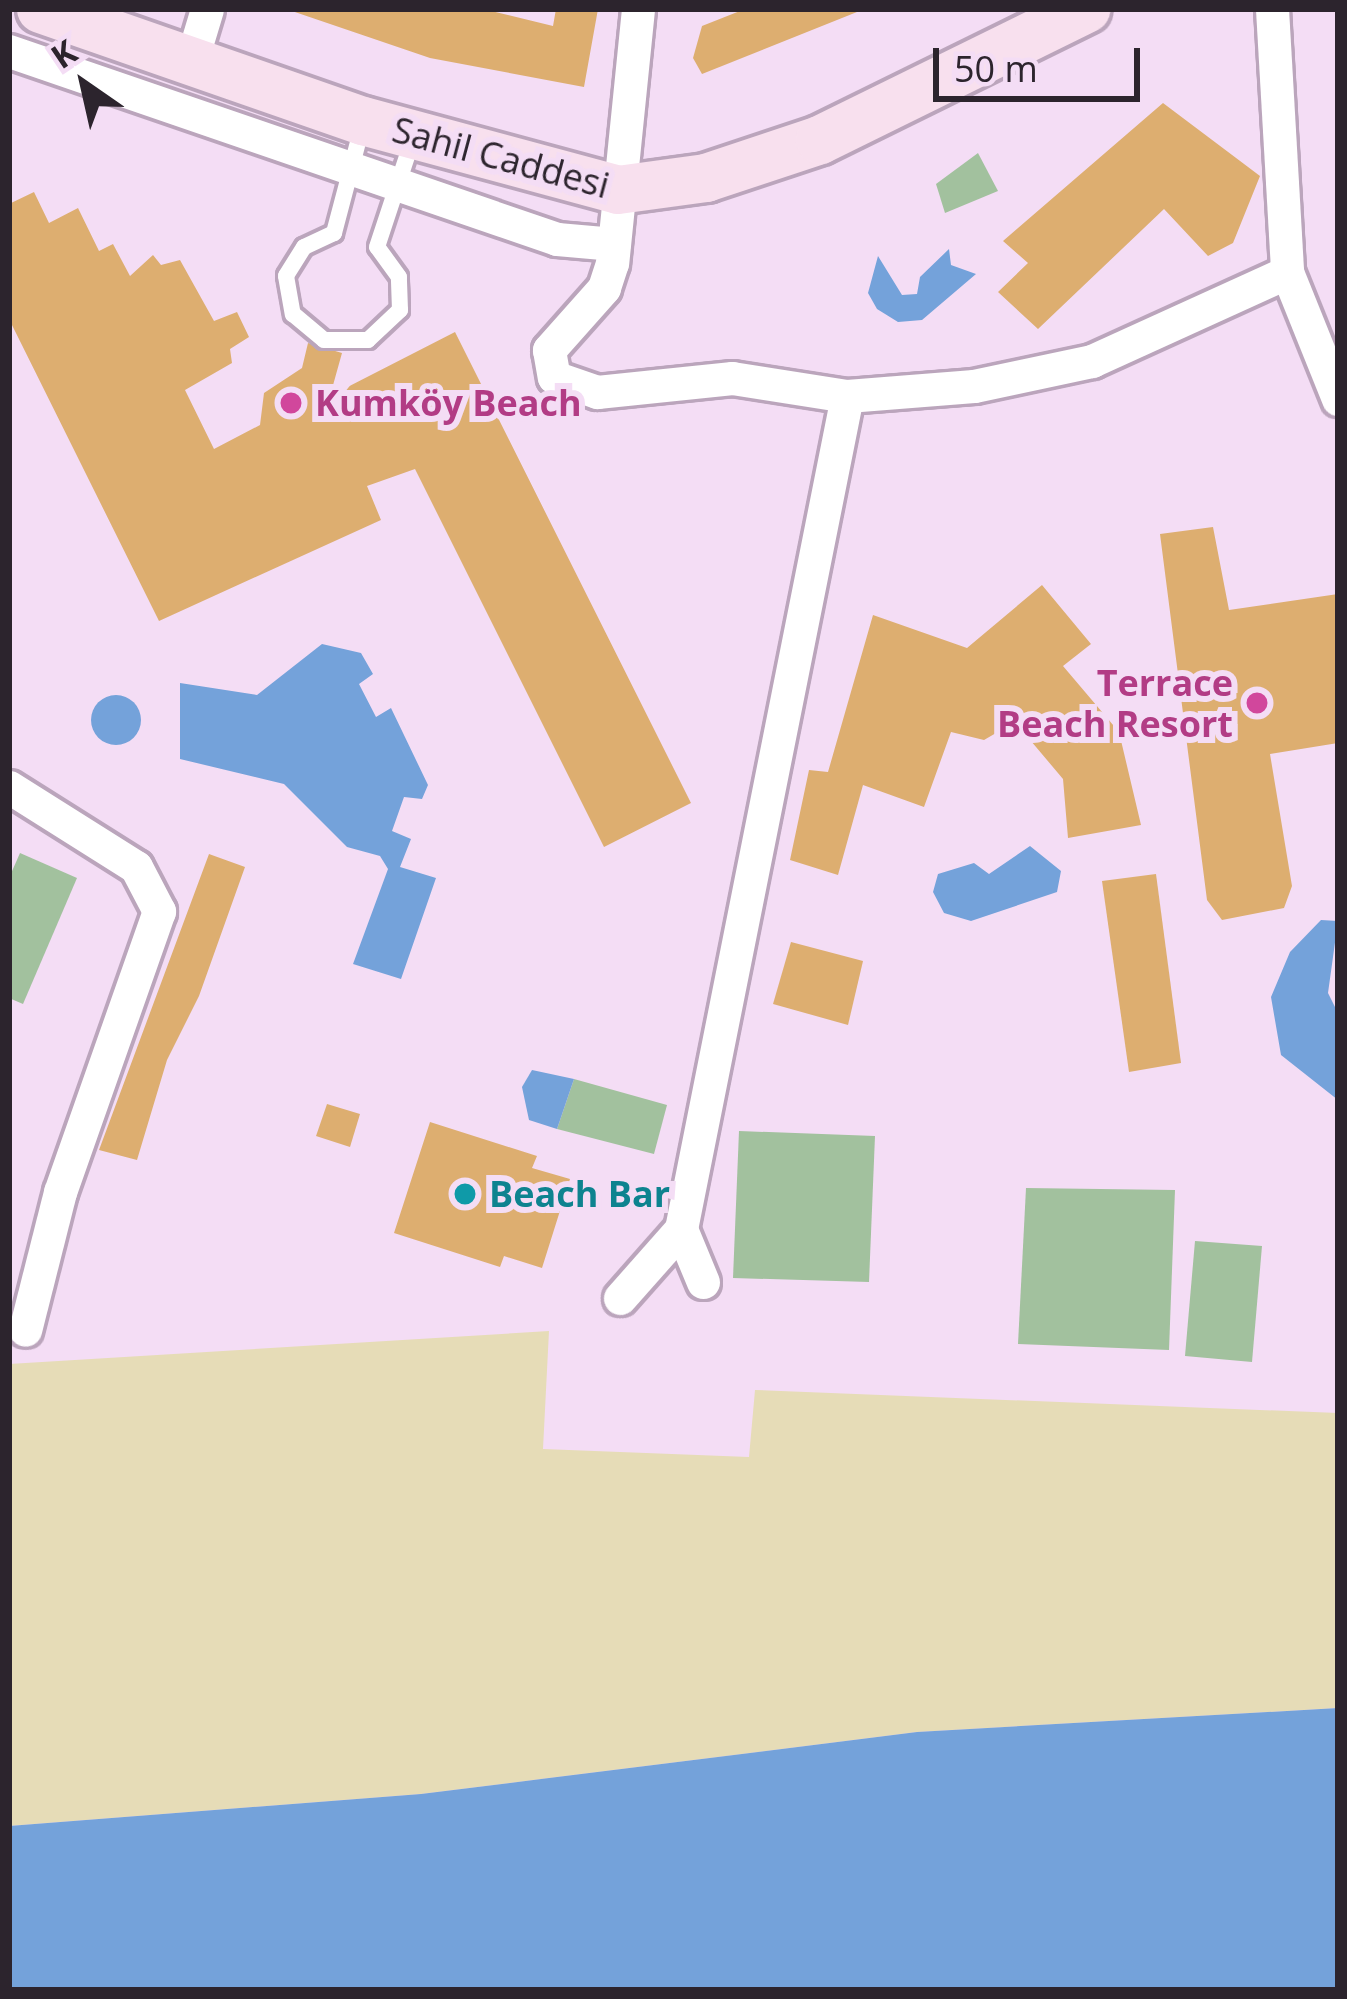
<!DOCTYPE html>
<meta charset="utf-8">
<style>
body{margin:0}
#map{position:relative;width:1347px;height:1999px;overflow:hidden;background:#f4ddf5;font-family:"Open Sans",sans-serif}
div>[style]{position:absolute}
[style*='--x']{left:calc(var(--x)*1px);top:calc(var(--y)*1px);width:calc(var(--w)*1px);rotate:calc(var(--a)*1deg)}
.green>*{inset:0;background:#a2c19e}
.sand>*{inset:0;background:#e6dcb7}
.water>*{inset:0;background:#74a2da}
.round{border-radius:50%}
.building>*{inset:0;background:#ddae70}
.roads{filter:drop-shadow(3px 0 #bba5bc) drop-shadow(-3px 0 #bba5bc) drop-shadow(0 3px #bba5bc) drop-shadow(0 -3px #bba5bc)}
.lane>*{height:16px;margin:-8px;padding:0 8px;transform-origin:8px;border-radius:8px;background:#fff}
.street>*{height:33px;margin:-16.5px;padding:0 16.5px;transform-origin:16.5px;border-radius:16.5px;background:#fff}
.secondary>*{height:48px;margin:-24px;padding:0 24px;transform-origin:24px;border-radius:24px;background:#f8e0ee}
.dots>*{width:33px;height:33px;translate:-50% -50%;box-sizing:border-box;border:6px solid #f4ddf5;border-radius:50%}
span{translate:-50% -50%;white-space:nowrap;text-align:center;line-height:1.15;-webkit-text-stroke:12px #f4ddf5;paint-order:stroke}
.street-label{font-size:36px;color:#2c242d}
.hotel-label{font-size:36px;color:#b23c85;font-weight:700}
.left{translate:0 -50%;text-align:left}
.right{translate:-100% -50%;text-align:right}
.culture-label{font-size:36px;color:#0d838f;font-weight:700}
.frame{position:absolute;inset:0;border:12px solid #2c242d;pointer-events:none}
.north{position:absolute;left:24px;top:24px;width:120px;height:120px;-webkit-text-stroke:9px #f4ddf5;paint-order:stroke;rotate:326deg;font-size:33px;font-weight:700;line-height:48px;text-align:center;color:#2c242d}
.north::after{content:'';display:block;margin:auto;width:42px;height:54px;background:#2c242d;clip-path:polygon(50% 0,100% 100%,50% 72%,0 100%)}
.scale{position:absolute;left:933px;top:48px;width:207px;height:54px;box-sizing:border-box;border:6px solid #2c242d;border-top:0;padding-left:15px;font-size:36px;line-height:42px;white-space:nowrap;color:#2c242d;-webkit-text-stroke:9px #f4ddf5;paint-order:stroke}
</style>
<div id="map">
<div class="green">
<i style="clip-path:polygon(978px 153px,998px 191px,945px 213px,936px 184px)"></i>
<i style="clip-path:polygon(20px 853px,77px 878px,23px 1004px,9px 998px,9px 878px)"></i>
<i style="clip-path:polygon(574px 1079px,667px 1105px,654px 1154px,557px 1129px)"></i>
<i style="clip-path:polygon(739px 1131px,875px 1136px,869px 1282px,733px 1278px)"></i>
<i style="clip-path:polygon(1026px 1188px,1175px 1190px,1169px 1350px,1018px 1344px)"></i>
<i style="clip-path:polygon(1195px 1241px,1262px 1246px,1252px 1362px,1185px 1356px)"></i>
</div>
<div class="sand">
<i style="clip-path:polygon(549px 1331px,543px 1449px,749px 1457px,755px 1390px,1338px 1413px,1338px 1708px,917px 1732px,421px 1794px,9px 1826px,9px 1364px)"></i>
</div>
<div class="water">
<i style="clip-path:polygon(949px 249px,951px 265px,976px 274px,922px 320px,898px 322px,877px 309px,868px 293px,878px 256px,902px 295px,917px 294px,920px 277px)"></i>
<i style="clip-path:polygon(322px 644px,361px 653px,373px 674px,359px 684px,376px 717px,391px 708px,428px 785px,422px 799px,404px 797px,392px 831px,411px 839px,400px 867px,436px 878px,401px 979px,353px 964px,388px 869px,380px 856px,347px 847px,284px 784px,180px 759px,180px 683px,257px 695px)"></i>
<i class="round" style="left:91px;top:695px;width:50px;height:50px"></i>
<i style="clip-path:polygon(1030px 846px,1061px 871px,1057px 892px,971px 921px,944px 913px,933px 892px,938px 874px,974px 863px,989px 874px)"></i>
<i style="clip-path:polygon(1321px 920px,1338px 921px,1328px 993px,1338px 1013px,1338px 1100px,1281px 1055px,1271px 997px,1290px 952px)"></i>
<i style="clip-path:polygon(532px 1070px,574px 1079px,557px 1129px,529px 1120px,522px 1087px)"></i>
<i style="clip-path:polygon(1338px 1708px,1338px 1990px,9px 1990px,9px 1826px,421px 1794px,917px 1732px)"></i>
</div>
<div class="building">
<i style="clip-path:polygon(286px 9px,483px 9px,553px 26px,556px 9px,598px 9px,584px 87px,430px 58px)"></i>
<i style="clip-path:polygon(745px 9px,862px 9px,862px 10px,702px 74px,693px 58px,702px 26px)"></i>
<i style="clip-path:polygon(1163px 103px,1260px 176px,1233px 243px,1208px 256px,1164px 209px,1038px 329px,998px 292px,1028px 263px,1003px 241px)"></i>
<i style="clip-path:polygon(34px 192px,49px 223px,78px 208px,99px 251px,113px 244px,130px 276px,153px 255px,161px 265px,180px 260px,214px 321px,237px 312px,249px 337px,230px 349px,232px 363px,185px 390px,214px 449px,260px 425px,264px 393px,302px 368px,308px 343px,342px 353px,330px 396px,455px 332px,691px 803px,604px 847px,415px 469px,367px 486px,381px 520px,159px 621px,9px 319px,9px 204px)"></i>
<i style="clip-path:polygon(1213px 527px,1229px 610px,1338px 594px,1338px 743px,1270px 754px,1292px 886px,1284px 908px,1222px 920px,1207px 900px,1160px 534px)"></i>
<i style="clip-path:polygon(1042px 585px,1091px 644px,1063px 666px,1119px 732px,1141px 825px,1068px 838px,1063px 779px,1015px 722px,984px 740px,951px 732px,924px 807px,863px 785px,838px 875px,790px 860px,809px 770px,828px 772px,873px 615px,967px 648px)"></i>
<i style="clip-path:polygon(209px 854px,245px 867px,199px 996px,167px 1060px,137px 1160px,99px 1150px)"></i>
<i style="clip-path:polygon(1156px 874px,1181px 1063px,1129px 1072px,1102px 881px)"></i>
<i style="clip-path:polygon(791px 942px,863px 961px,848px 1025px,773px 1004px)"></i>
<i style="clip-path:polygon(327px 1104px,360px 1114px,350px 1147px,316px 1136px)"></i>
<i style="clip-path:polygon(430px 1122px,537px 1156px,532px 1168px,570px 1179px,542px 1268px,504px 1256px,500px 1267px,394px 1233px)"></i>
</div>
<div class="roads">
<div class="lane">
<i style="--x:362;--y:127;--w:110;--a:104.8"></i>
<i style="--x:334;--y:233;--w:33;--a:155"></i>
<i style="--x:304;--y:247;--w:34;--a:122"></i>
<i style="--x:286;--y:276;--w:39;--a:80"></i>
<i style="--x:293;--y:314;--w:40;--a:40"></i>
<i style="--x:324;--y:340;--w:44;--a:0"></i>
<i style="--x:368;--y:340;--w:44;--a:-43.2"></i>
<i style="--x:400;--y:310;--w:33;--a:-92"></i>
<i style="--x:399;--y:277;--w:37;--a:-126"></i>
<i style="--x:377;--y:247;--w:112;--a:-71.7"></i>
</div>
<div class="street">
<i style="--x:638;--y:9;--w:255;--a:95.8"></i>
<i style="--x:612;--y:263;--w:26;--a:108"></i>
<i style="--x:604;--y:288;--w:83;--a:131.6"></i>
<i style="--x:549;--y:350;--w:27;--a:80"></i>
<i style="--x:554;--y:377;--w:46;--a:19.2"></i>
<i style="--x:597;--y:392;--w:136;--a:-5.9"></i>
<i style="--x:732;--y:378;--w:116;--a:8.9"></i>
<i style="--x:847;--y:396;--w:127;--a:-4.5"></i>
<i style="--x:974;--y:386;--w:121;--a:-12"></i>
<i style="--x:1092;--y:361;--w:214;--a:-24.5"></i>
<i style="--x:1272;--y:9;--w:263;--a:86.7"></i>
<i style="--x:1287;--y:272;--w:137;--a:68.1"></i>
<i style="--x:9;--y:51;--w:579;--a:18.94"></i>
<i style="--x:557;--y:239;--w:57;--a:5"></i>
<i style="--x:192;--y:59;--w:52;--a:-73.3"></i>
<i style="--x:9;--y:787;--w:150;--a:32.2"></i>
<i style="--x:136;--y:867;--w:50;--a:62.4"></i>
<i style="--x:159;--y:911;--w:298;--a:109.4"></i>
<i style="--x:60;--y:1192;--w:142;--a:104.2"></i>
<i style="--x:703;--y:1282;--w:57;--a:-112.5"></i>
<i style="--x:681;--y:1229;--w:849;--a:-78.73"></i>
<i style="--x:620;--y:1298;--w:92;--a:-48.5"></i>
</div>
<div class="secondary">
<i style="--x:41;--y:9;--w:341;--a:19.2"></i>
<i style="--x:363;--y:121;--w:264;--a:15.1"></i>
<i style="--x:618;--y:190;--w:89;--a:-7.8"></i>
<i style="--x:706;--y:178;--w:120;--a:-18.4"></i>
<i style="--x:820;--y:140;--w:297;--a:-26.2"></i>
</div>
</div>
<div class="dots">
<i style="left:291px;top:403px;background:#d1479c"></i>
<i style="left:1257px;top:703px;background:#d1479c"></i>
<i style="left:465px;top:1194px;background:#0f9aa8"></i>
</div>
<div class="street-label">
<span style="left:501px;top:157px;rotate:15deg">Sahil Caddesi</span>
</div>
<div class="hotel-label">
<span class="left" style="left:315px;top:403px">Kumköy Beach</span>
<span class="right" style="left:1233px;top:703px">Terrace<br>Beach Resort</span>
</div>
<div class="culture-label">
<span class="left" style="left:489px;top:1194px">Beach Bar</span>
</div>
<div class="frame"></div>
<div class="north">K</div>
<div class="scale">50 m</div>
</div>
